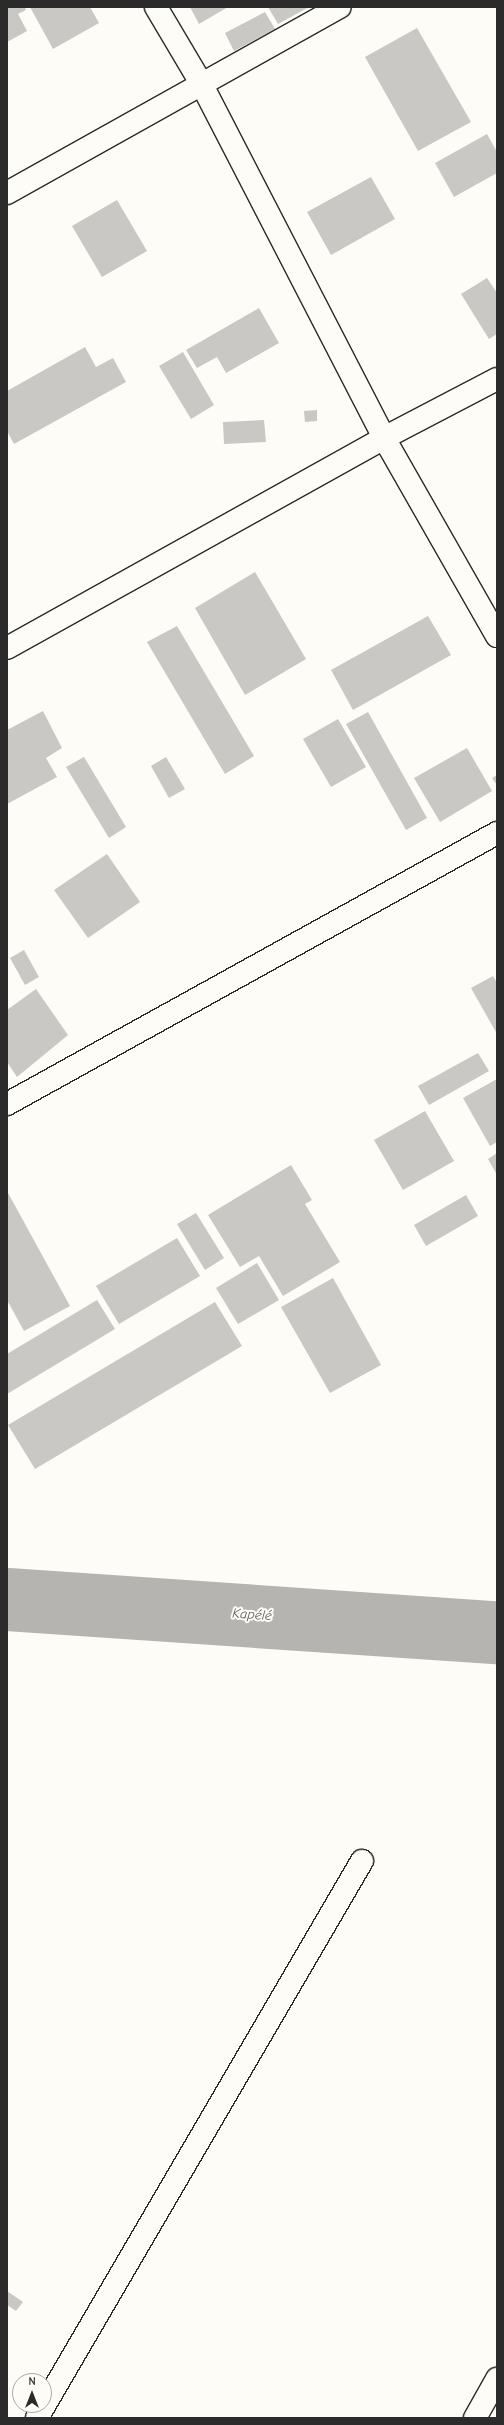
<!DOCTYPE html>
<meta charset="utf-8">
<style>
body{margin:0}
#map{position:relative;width:504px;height:2425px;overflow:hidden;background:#fdfcf7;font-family:"Comic Neue",sans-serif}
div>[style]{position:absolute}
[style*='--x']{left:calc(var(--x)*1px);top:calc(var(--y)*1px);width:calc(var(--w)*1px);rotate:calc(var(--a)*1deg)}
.river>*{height:63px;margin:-31.5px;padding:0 31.5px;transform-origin:31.5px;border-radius:31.5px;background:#b5b4b1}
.building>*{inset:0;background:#c9c8c4}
.roads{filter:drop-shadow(1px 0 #2b2b2b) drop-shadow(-1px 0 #2b2b2b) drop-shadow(0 1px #2b2b2b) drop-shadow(0 -1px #2b2b2b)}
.minor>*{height:22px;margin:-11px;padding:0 11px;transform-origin:11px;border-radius:11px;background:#fdfcf7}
span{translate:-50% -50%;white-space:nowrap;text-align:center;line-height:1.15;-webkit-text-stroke:4px #fdfcf7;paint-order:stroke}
.water-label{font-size:14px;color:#5b5b5a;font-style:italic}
.frame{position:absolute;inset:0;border:8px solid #2b2b2b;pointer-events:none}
.north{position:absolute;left:12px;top:2373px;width:40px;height:40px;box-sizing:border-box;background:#fdfcf7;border:1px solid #a9a8a5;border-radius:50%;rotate:0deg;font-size:11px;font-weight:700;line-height:16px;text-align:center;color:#2b2b2b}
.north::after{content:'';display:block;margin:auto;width:14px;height:18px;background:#2b2b2b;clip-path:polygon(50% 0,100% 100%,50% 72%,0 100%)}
</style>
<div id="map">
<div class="river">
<i style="--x:7;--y:1599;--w:491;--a:3.9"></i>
</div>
<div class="building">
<i style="clip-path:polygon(7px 7px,25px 7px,26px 10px,18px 14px,27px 31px,7px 42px)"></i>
<i style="clip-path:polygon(30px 7px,90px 7px,99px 23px,53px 49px)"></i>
<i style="clip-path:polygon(190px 7px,228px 7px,199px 24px)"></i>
<i style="clip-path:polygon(268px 7px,309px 7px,278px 24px)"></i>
<i style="clip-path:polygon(265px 12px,275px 29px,234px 51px,225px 33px)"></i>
<i style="clip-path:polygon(417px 28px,471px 122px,418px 151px,365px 57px)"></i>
<i style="clip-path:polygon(487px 134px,497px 152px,497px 173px,454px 197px,435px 163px)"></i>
<i style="clip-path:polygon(371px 177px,395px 219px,331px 255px,307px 212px)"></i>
<i style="clip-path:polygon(117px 200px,147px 251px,102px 277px,72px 226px)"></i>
<i style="clip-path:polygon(487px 278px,497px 293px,497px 334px,489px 339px,461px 294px)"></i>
<i style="clip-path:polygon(259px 308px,279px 343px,226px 373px,217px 357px,197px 368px,186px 350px)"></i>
<i style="clip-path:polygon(85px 347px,96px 367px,113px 358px,126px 382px,14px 444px,7px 431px,7px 391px)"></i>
<i style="clip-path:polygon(183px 352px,214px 405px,191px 419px,159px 366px)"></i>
<i style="clip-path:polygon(317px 410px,317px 421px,305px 422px,304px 411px)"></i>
<i style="clip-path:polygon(264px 420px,266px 442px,224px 444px,223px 422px)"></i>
<i style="clip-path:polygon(255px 572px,306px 659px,245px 695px,195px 608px)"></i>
<i style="clip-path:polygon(428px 616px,451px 655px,353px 710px,331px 670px)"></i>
<i style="clip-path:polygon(177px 626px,254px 756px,225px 774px,147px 642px)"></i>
<i style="clip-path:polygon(43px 711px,62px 748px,46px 758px,57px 777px,7px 804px,7px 730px)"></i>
<i style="clip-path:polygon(368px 712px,427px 818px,406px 830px,346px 724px)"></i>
<i style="clip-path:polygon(338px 719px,366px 767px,331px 787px,303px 739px)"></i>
<i style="clip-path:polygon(467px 748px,492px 791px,440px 822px,414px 778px)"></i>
<i style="clip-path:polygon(84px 757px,126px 827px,109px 838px,66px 767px)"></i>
<i style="clip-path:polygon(166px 757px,185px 789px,169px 798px,151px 766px)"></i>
<i style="clip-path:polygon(497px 775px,497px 785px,492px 778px)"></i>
<i style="clip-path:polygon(107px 854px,140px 902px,88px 938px,54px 890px)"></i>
<i style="clip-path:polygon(24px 950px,39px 977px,25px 985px,10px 958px)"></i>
<i style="clip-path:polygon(493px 976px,497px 983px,497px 1034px,471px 988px)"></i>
<i style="clip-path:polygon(36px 989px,68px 1035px,17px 1077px,7px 1062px,7px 1010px)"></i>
<i style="clip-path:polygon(478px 1053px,489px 1071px,429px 1105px,418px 1086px)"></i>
<i style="clip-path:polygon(497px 1079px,497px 1142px,490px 1146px,463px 1098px)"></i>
<i style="clip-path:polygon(425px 1111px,454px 1161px,403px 1190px,374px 1140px)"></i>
<i style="clip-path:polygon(497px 1153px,497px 1175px,488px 1159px)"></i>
<i style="clip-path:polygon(291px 1165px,312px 1200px,305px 1204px,340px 1262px,283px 1296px,259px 1256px,240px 1267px,208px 1215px)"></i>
<i style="clip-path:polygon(7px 1191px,70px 1306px,24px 1331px,7px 1300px)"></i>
<i style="clip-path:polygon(466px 1195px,478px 1216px,426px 1246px,414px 1225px)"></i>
<i style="clip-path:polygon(196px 1213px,224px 1258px,205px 1270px,177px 1224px)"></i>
<i style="clip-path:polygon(177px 1238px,200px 1276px,119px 1324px,96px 1286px)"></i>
<i style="clip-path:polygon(257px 1263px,279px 1300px,238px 1324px,216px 1288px)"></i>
<i style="clip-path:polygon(333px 1278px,381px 1365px,330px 1393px,281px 1307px)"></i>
<i style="clip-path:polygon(97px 1300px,115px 1329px,7px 1394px,7px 1354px)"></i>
<i style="clip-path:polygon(215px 1302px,242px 1346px,35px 1469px,8px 1425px)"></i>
<i style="clip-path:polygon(7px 2291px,23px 2302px,16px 2311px,7px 2305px)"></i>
</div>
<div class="roads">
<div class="minor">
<i style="--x:156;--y:7;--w:88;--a:59.4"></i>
<i style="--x:201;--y:83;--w:399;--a:62.7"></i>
<i style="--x:384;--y:438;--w:228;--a:60.3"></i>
<i style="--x:7;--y:193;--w:381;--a:-29.2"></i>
<i style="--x:7;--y:648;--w:432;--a:-29.1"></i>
<i style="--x:384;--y:438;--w:127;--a:-27.6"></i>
<i style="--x:7;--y:1104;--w:560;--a:-28.95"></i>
<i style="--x:37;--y:2418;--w:645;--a:-59.74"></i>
<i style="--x:475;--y:2418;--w:45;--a:-60.6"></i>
</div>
</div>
<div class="water-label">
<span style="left:252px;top:1615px;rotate:4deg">Kapélé</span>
</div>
<div class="frame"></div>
<div class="north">N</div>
</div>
